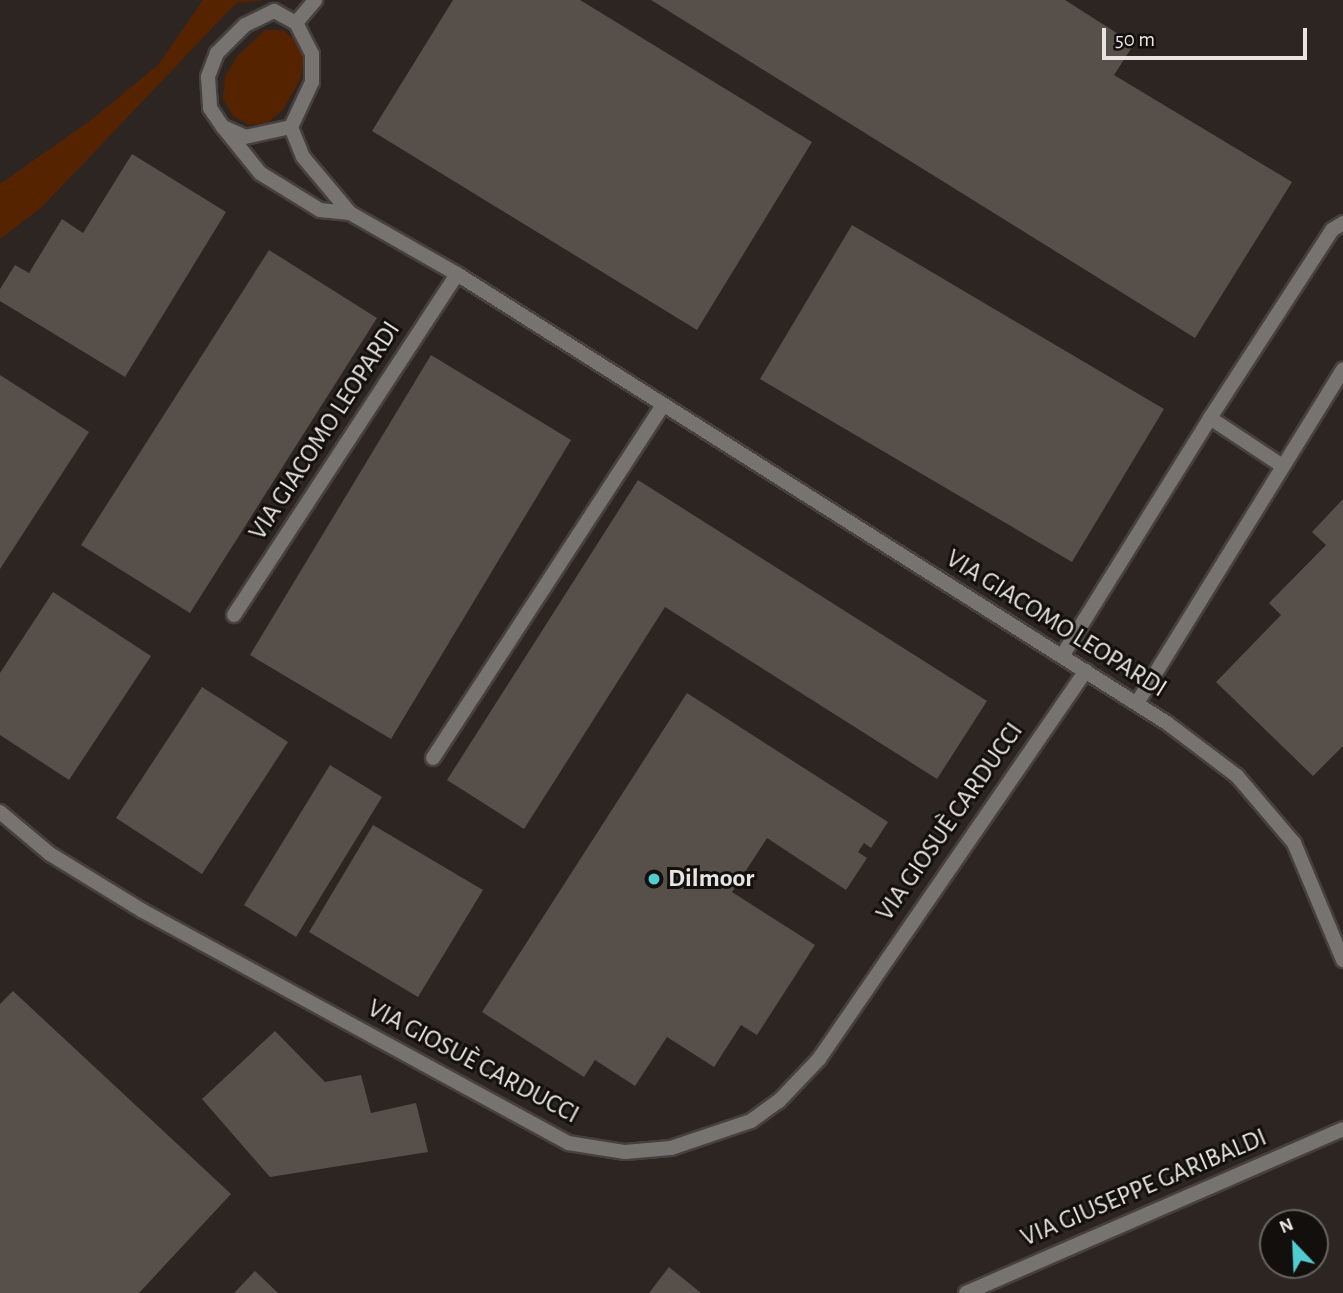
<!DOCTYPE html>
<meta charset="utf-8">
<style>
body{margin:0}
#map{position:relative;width:1343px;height:1293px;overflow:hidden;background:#2d2521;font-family:"Alegreya Sans",sans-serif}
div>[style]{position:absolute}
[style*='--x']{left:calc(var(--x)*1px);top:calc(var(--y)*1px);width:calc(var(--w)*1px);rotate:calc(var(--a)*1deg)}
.green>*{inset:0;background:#562300}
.building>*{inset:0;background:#574f4a}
.roads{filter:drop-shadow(2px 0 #47403c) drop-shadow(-2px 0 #47403c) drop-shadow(0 2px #47403c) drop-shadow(0 -2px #47403c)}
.minor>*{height:14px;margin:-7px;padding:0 7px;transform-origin:7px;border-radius:7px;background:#777371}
.tertiary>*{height:14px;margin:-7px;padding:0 7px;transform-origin:7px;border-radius:7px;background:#777371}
.dots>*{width:19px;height:19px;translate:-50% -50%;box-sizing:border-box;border:4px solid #120f0d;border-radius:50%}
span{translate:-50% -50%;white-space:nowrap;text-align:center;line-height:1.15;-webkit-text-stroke:6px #120f0d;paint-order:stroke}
.street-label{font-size:26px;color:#e9e4e2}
.poi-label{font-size:26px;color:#e9e4e2;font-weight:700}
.left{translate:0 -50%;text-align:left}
.north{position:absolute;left:1259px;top:1209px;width:70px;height:70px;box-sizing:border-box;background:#120f0d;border:2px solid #686462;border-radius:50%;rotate:337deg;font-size:19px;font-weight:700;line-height:28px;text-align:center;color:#e9e4e2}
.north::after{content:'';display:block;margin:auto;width:24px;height:32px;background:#51ccd1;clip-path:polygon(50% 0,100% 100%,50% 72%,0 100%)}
.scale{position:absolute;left:1102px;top:28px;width:205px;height:32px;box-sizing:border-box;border:4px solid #e9e4e2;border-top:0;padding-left:9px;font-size:21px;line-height:24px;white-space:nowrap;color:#e9e4e2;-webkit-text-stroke:5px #120f0d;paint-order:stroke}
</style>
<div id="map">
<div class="green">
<i style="clip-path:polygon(203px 0,265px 0,236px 3px,42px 207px,0 239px,0 184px,91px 120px,158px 65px)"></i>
<i style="clip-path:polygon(265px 30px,283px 30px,297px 42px,304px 61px,300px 80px,283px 110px,267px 123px,249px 125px,233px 116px,223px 98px,225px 77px,237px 56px)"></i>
</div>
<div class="building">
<i style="clip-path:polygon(453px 0,580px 0,812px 142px,697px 330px,372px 131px)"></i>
<i style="clip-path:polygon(651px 0,1065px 0,1134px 44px,1114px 75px,1292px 182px,1195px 338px)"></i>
<i style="clip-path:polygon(132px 154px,226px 212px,125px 377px,0 301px,0 289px,15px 265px,29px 273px,62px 219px,83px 233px)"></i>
<i style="clip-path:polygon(852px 225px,1164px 409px,1072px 562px,760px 379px)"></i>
<i style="clip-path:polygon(269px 250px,377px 318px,190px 613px,81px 545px)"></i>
<i style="clip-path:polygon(431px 355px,571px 440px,391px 739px,250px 655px)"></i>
<i style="clip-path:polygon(0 375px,89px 432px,0 569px)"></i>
<i style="clip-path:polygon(638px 480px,987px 701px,937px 779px,665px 607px,524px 829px,447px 780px)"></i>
<i style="clip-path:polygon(1343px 499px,1343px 746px,1313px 776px,1216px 682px,1281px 615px,1269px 603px,1326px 545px,1312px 532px)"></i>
<i style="clip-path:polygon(53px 592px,151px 656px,69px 780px,0 735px,0 673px)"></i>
<i style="clip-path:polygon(202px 687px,288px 742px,202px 874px,116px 818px)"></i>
<i style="clip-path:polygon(687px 693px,888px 822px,871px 848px,864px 843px,858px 852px,867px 858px,846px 890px,767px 838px,732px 892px,815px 945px,757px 1035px,741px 1025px,714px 1067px,667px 1037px,635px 1086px,595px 1060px,584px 1077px,482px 1012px)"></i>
<i style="clip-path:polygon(330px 765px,382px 797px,296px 937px,244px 905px)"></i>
<i style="clip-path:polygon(373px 825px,483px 890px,418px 997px,309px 932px)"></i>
<i style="clip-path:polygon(13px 991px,231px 1194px,139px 1293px,0 1293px,0 1004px)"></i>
<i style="clip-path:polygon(275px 1031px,325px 1082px,361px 1075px,371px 1113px,416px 1103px,428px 1152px,270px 1177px,202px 1099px)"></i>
<i style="clip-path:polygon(669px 1267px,701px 1293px,649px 1293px)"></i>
<i style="clip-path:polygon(255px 1271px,278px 1293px,234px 1293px)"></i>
</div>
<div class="roads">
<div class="minor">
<i style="--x:296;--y:23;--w:30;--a:-50"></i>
<i style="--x:223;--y:127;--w:59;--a:51.2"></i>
<i style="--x:260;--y:173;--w:70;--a:31.7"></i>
<i style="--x:320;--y:210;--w:30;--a:6"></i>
<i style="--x:350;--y:213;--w:73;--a:-130"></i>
<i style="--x:303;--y:157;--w:32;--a:-112"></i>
<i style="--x:291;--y:127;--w:50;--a:-65"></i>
<i style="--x:312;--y:82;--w:28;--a:-90"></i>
<i style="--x:312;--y:54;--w:35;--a:-117"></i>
<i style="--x:296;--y:23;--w:25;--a:-151"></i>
<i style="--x:274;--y:11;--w:32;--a:154"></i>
<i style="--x:245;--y:25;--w:40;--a:135"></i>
<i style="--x:217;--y:53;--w:26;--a:111"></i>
<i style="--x:208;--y:77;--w:31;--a:86"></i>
<i style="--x:210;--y:108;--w:23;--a:56"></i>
<i style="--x:223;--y:127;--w:24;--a:24"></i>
<i style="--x:245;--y:137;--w:47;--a:-12.3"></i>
<i style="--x:350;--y:213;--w:123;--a:29.7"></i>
<i style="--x:457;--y:274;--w:840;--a:32.31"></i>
<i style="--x:1167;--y:723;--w:88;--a:37.1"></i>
<i style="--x:1237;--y:776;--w:88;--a:49.6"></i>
<i style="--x:1294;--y:843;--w:127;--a:67.3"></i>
<i style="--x:1210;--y:418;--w:85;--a:33.5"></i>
<i style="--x:234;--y:615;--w:407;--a:-56.8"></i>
<i style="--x:1062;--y:656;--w:280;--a:-58.1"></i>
<i style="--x:1210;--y:418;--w:224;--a:-57"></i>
<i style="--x:1332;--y:230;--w:13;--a:-32"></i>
<i style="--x:1137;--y:703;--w:392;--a:-58.3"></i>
<i style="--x:433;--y:758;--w:419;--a:-56.9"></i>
<i style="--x:0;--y:812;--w:65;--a:40"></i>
<i style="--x:50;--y:854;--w:109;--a:31.5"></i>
<i style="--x:143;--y:911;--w:484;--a:28.6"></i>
<i style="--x:568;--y:1143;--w:58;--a:9"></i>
<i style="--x:625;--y:1152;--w:46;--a:-5"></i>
<i style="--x:671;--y:1148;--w:84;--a:-18.6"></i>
<i style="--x:751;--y:1121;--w:34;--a:-36"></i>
<i style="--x:779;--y:1101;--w:58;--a:-46.4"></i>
<i style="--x:819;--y:1059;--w:471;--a:-55.5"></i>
</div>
<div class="tertiary">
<i style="--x:966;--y:1293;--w:411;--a:-23.5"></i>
</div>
</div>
<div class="dots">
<i style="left:654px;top:879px;background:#51ccd1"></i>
</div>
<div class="street-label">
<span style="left:325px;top:431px;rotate:-57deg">VIA GIACOMO LEOPARDI</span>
<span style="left:1056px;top:624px;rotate:32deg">VIA GIACOMO LEOPARDI</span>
<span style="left:950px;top:822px;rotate:-55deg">VIA GIOSUÈ CARDUCCI</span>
<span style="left:473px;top:1062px;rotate:28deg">VIA GIOSUÈ CARDUCCI</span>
<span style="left:1144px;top:1188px;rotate:-23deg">VIA GIUSEPPE GARIBALDI</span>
</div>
<div class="poi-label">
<span class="left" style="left:668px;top:879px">Dilmoor</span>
</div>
<div class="north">N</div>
<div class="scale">50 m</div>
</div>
